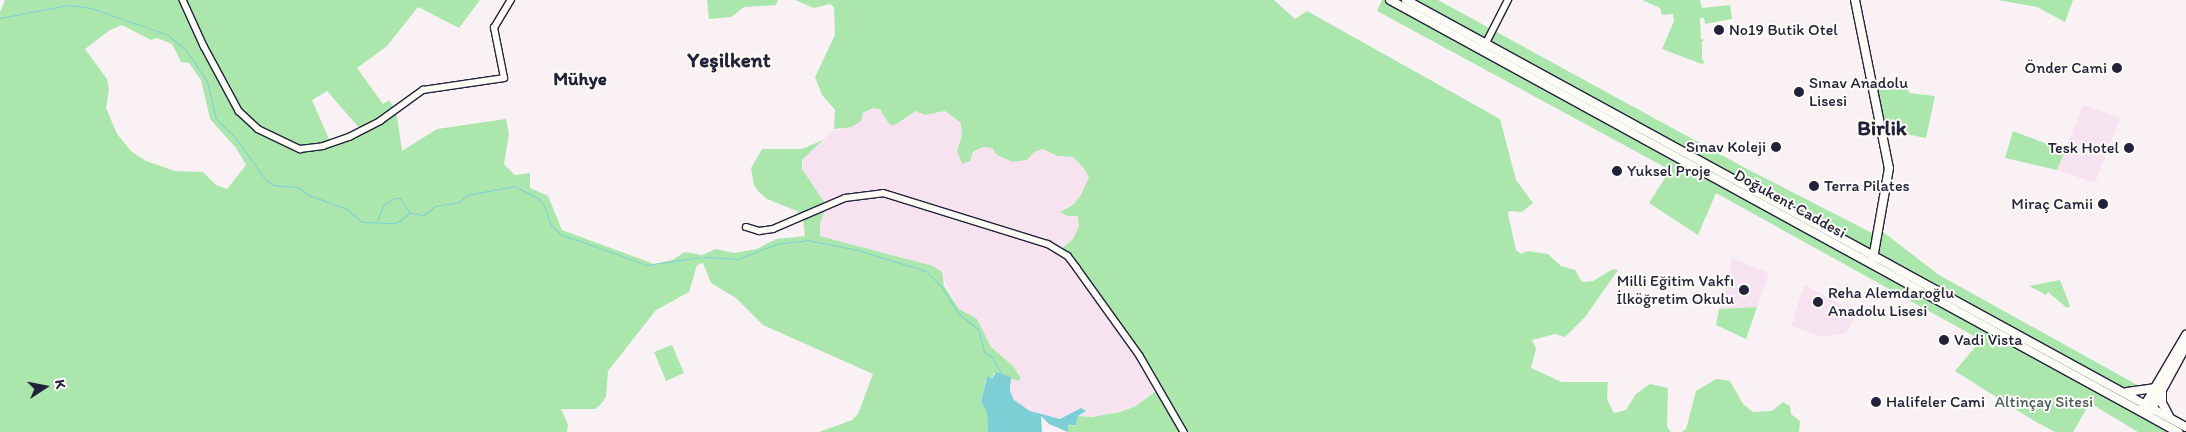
<!DOCTYPE html>
<meta charset="utf-8">
<style>
body{margin:0}
#map{position:relative;width:2186px;height:432px;overflow:hidden;background:#faf1f4;font-family:Itim,sans-serif}
div>[style]{position:absolute}
[style*='--x']{left:calc(var(--x)*1px);top:calc(var(--y)*1px);width:calc(var(--w)*1px);rotate:calc(var(--a)*1deg)}
.built>*{inset:0;background:#f7e3f0}
.green>*{inset:0;background:#abe7ad}
.water>*{inset:0;background:#7dcfd5}
.stream>*{height:1px;margin:-0.5px;padding:0 0.5px;transform-origin:0.5px;border-radius:0.5px;background:#7dcfd5}
.roads{filter:drop-shadow(1px 0 #22223b) drop-shadow(-1px 0 #22223b) drop-shadow(0 1px #22223b) drop-shadow(0 -1px #22223b)}
.minor>*{height:5.5px;margin:-2.75px;padding:0 2.75px;transform-origin:2.75px;border-radius:2.75px;background:#fdfcf7}
.major>*{height:8px;margin:-4px;padding:0 4px;transform-origin:4px;border-radius:4px;background:#fdfcf7}
.dots>*{width:14px;height:14px;translate:-50% -50%;box-sizing:border-box;border:2px solid #fdfcf7;border-radius:50%}
span{translate:-50% -50%;white-space:nowrap;text-align:center;line-height:1.15;-webkit-text-stroke:4px #fdfcf7;paint-order:stroke}
.poi-label{font-size:16px;color:#22223b}
.left{translate:0 -50%;text-align:left}
.right{translate:-100% -50%;text-align:right}
.street-label{font-size:16px;color:#22223b}
.park-label{font-size:16px;color:#4b5d5d}
.quarter-label{font-size:19px;color:#22223b;font-weight:700}
.district-label{font-size:21px;color:#22223b;font-weight:700}
.north{position:absolute;left:20px;top:362px;width:50px;height:50px;-webkit-text-stroke:4px #fdfcf7;paint-order:stroke;rotate:79deg;font-size:14px;font-weight:700;line-height:20px;text-align:center;color:#22223b}
.north::after{content:'';display:block;margin:auto;width:18px;height:22px;background:#22223b;clip-path:polygon(50% 0,100% 100%,50% 72%,0 100%)}
</style>
<div id="map">
<div class="built">
<i style="clip-path:polygon(2083px 105px,2120px 118px,2095px 183px,2057px 170px)"></i>
<i style="clip-path:polygon(873px 108px,880px 109px,889px 124px,893px 125px,917px 111px,925px 115px,945px 111px,961px 123px,962px 135px,959px 141px,970px 159px,973px 153px,983px 147px,992px 148px,1007px 160px,1027px 160px,1034px 152px,1043px 149px,1057px 156px,1073px 157px,1083px 167px,1089px 177px,1081px 195px,1074px 204px,1062px 208px,1079px 216px,1079px 226px,1073px 239px,1061px 250px,1160px 388px,1136px 406px,1101px 416px,1078px 416px,1084px 412px,1083px 408px,1060px 419px,1030px 411px,1014px 400px,1011px 393px,1011px 377px,1021px 375px,991px 347px,977px 319px,959px 309px,944px 280px,909px 259px,820px 236px,820px 223px,827px 206px,802px 169px,804px 154px,815px 148px,834px 129px,839px 130px)"></i>
<i style="clip-path:polygon(1732px 258px,1769px 273px,1757px 307px,1719px 309px)"></i>
<i style="clip-path:polygon(1804px 285px,1857px 313px,1846px 333px,1823px 337px,1791px 326px)"></i>
</div>
<div class="green">
<i style="clip-path:polygon(evenodd,5px 0,480px 0,459px 28px,418px 7px,387px 46px,357px 68px,383px 104px,389px 100px,396px 110px,402px 151px,437px 129px,506px 119px,509px 134px,504px 164px,515px 175px,530px 173px,530px 188px,548px 196px,562px 230px,654px 264px,672px 260px,685px 252px,702px 255px,716px 249px,734px 253px,757px 249px,776px 239px,805px 236px,803px 218px,797px 211px,767px 199px,759px 192px,754px 185px,751px 168px,762px 149px,802px 149px,823px 140px,802px 160px,802px 169px,827px 206px,820px 223px,820px 236px,933px 266px,942px 272px,944px 286px,959px 309px,977px 319px,991px 347px,1013px 366px,1021px 378px,1018px 381px,994px 373px,992px 379px,986px 378px,981px 402px,987px 413px,988px 432px,819px 432px,852px 420px,858px 414px,873px 374px,763px 325px,736px 298px,711px 283px,703px 263px,697px 265px,689px 292px,656px 310px,608px 371px,606px 397px,601px 404px,595px 409px,561px 409px,568px 425px,567px 432px,0 432px,0 12px,5px 0,122px 25px,151px 40px,157px 38px,172px 44px,181px 62px,189px 63px,201px 80px,210px 119px,236px 148px,246px 165px,227px 189px,216px 185px,203px 172px,175px 171px,146px 161px,132px 152px,117px 134px,106px 108px,109px 90px,107px 79px,85px 49px,110px 30px,122px 25px,5px 0,327px 91px,361px 130px,331px 144px,312px 100px,327px 91px)"></i>
<i style="clip-path:polygon(707px 0,778px 0,776px 5px,744px 7px,731px 17px,709px 19px)"></i>
<i style="clip-path:polygon(795px 0,1274px 0,1295px 19px,1307px 11px,1500px 119px,1516px 180px,1533px 203px,1522px 212px,1509px 211px,1508px 214px,1516px 250px,1521px 254px,1528px 251px,1548px 254px,1561px 266px,1575px 270px,1582px 282px,1593px 281px,1613px 269px,1618px 270px,1585px 317px,1565px 337px,1555px 334px,1532px 340px,1536px 349px,1531px 368px,1562px 382px,1608px 382px,1607px 399px,1614px 413px,1626px 410px,1636px 394px,1650px 384px,1668px 388px,1667px 427px,1671px 432px,1068px 432px,1067px 426px,1076px 425px,1078px 416px,1092px 417px,1120px 412px,1136px 406px,1160px 388px,1140px 356px,1060px 250px,1073px 239px,1079px 226px,1078px 216px,1068px 216px,1060px 212px,1074px 204px,1081px 195px,1089px 177px,1083px 167px,1073px 157px,1057px 156px,1043px 149px,1034px 152px,1027px 160px,1013px 162px,997px 155px,992px 148px,983px 147px,973px 152px,970px 161px,962px 164px,957px 151px,962px 135px,961px 123px,945px 111px,925px 115px,916px 111px,893px 126px,889px 124px,880px 109px,873px 108px,863px 113px,861px 121px,852px 127px,834px 129px,835px 110px,822px 95px,815px 77px,835px 35px,834px 7px,830px 4px,814px 8px)"></i>
<i style="clip-path:polygon(1382px 0,1390px 0,2177px 432px,2138px 432px,2090px 403px,2073px 432px,2055px 432px,2036px 422px,1955px 371px,1981px 340px,1716px 193px,1698px 235px,1649px 203px,1670px 170px,1377px 11px)"></i>
<i style="clip-path:polygon(1407px 0,1438px 0,1749px 170px,1876px 235px,1878px 228px,1939px 275px,2148px 391px,2131px 393px)"></i>
<i style="clip-path:polygon(1642px 0,1700px 0,1702px 8px,1730px 5px,1732px 19px,1705px 24px,1704px 18px,1700px 18px,1701px 39px,1705px 40px,1702px 41px,1702px 60px,1705px 61px,1702px 64px,1662px 49px,1674px 21px,1673px 14px,1662px 15px,1660px 8px)"></i>
<i style="clip-path:polygon(1998px 0,2073px 0,2065px 22px,2037px 7px)"></i>
<i style="clip-path:polygon(1908px 85px,1909px 93px,1935px 96px,1926px 138px,1880px 129px,1872px 90px)"></i>
<i style="clip-path:polygon(2013px 131px,2065px 151px,2057px 170px,2005px 158px)"></i>
<i style="clip-path:polygon(2060px 280px,2070px 306px,2067px 308px,2048px 292px,2046px 295px,2029px 286px)"></i>
<i style="clip-path:polygon(1757px 307px,1746px 339px,1716px 325px,1719px 309px)"></i>
<i style="clip-path:polygon(672px 345px,684px 373px,666px 381px,654px 352px)"></i>
<i style="clip-path:polygon(1716px 379px,1730px 381px,1743px 404px,1753px 412px,1772px 411px,1783px 402px,1790px 406px,1791px 414px,1800px 421px,1799px 432px,1681px 432px,1686px 429px,1696px 391px)"></i>
</div>
<div class="water">
<i style="clip-path:polygon(996px 372px,1011px 377px,1010px 391px,1014px 400px,1030px 411px,1060px 419px,1081px 408px,1086px 411px,1078px 416px,1076px 425px,1068px 425px,1068px 432px,1049px 424px,1041px 416px,1042px 432px,988px 432px,987px 413px,981px 402px,987px 376px,992px 379px)"></i>
</div>
<div class="stream">
<i style="--x:0;--y:18;--w:69;--a:-10.8"></i>
<i style="--x:68;--y:5;--w:23;--a:7"></i>
<i style="--x:91;--y:8;--w:82;--a:19.3"></i>
<i style="--x:168;--y:35;--w:23;--a:40"></i>
<i style="--x:186;--y:50;--w:37;--a:56"></i>
<i style="--x:207;--y:81;--w:39;--a:77"></i>
<i style="--x:216;--y:119;--w:25;--a:43"></i>
<i style="--x:234;--y:136;--w:53;--a:54.2"></i>
<i style="--x:265;--y:179;--w:10;--a:37"></i>
<i style="--x:273;--y:185;--w:25;--a:5"></i>
<i style="--x:298;--y:187;--w:14;--a:36"></i>
<i style="--x:309;--y:195;--w:38;--a:20"></i>
<i style="--x:345;--y:208;--w:22;--a:39"></i>
<i style="--x:362;--y:222;--w:34;--a:2"></i>
<i style="--x:396;--y:223;--w:17;--a:-36"></i>
<i style="--x:410;--y:213;--w:14;--a:8"></i>
<i style="--x:424;--y:215;--w:14;--a:-39"></i>
<i style="--x:435;--y:206;--w:24;--a:-9"></i>
<i style="--x:459;--y:202;--w:11;--a:-41"></i>
<i style="--x:467;--y:195;--w:48;--a:-10.8"></i>
<i style="--x:514;--y:186;--w:27;--a:27"></i>
<i style="--x:538;--y:198;--w:9;--a:49"></i>
<i style="--x:544;--y:205;--w:21;--a:71"></i>
<i style="--x:551;--y:225;--w:13;--a:45"></i>
<i style="--x:560;--y:234;--w:92;--a:19.6"></i>
<i style="--x:647;--y:265;--w:54;--a:-8.6"></i>
<i style="--x:377;--y:220;--w:17;--a:-66"></i>
<i style="--x:384;--y:204;--w:13;--a:-27"></i>
<i style="--x:396;--y:198;--w:4;--a:0"></i>
<i style="--x:400;--y:198;--w:18;--a:56"></i>
<i style="--x:704;--y:257;--w:33;--a:3"></i>
<i style="--x:737;--y:259;--w:42;--a:-21"></i>
<i style="--x:776;--y:244;--w:31;--a:-7"></i>
<i style="--x:807;--y:240;--w:52;--a:11.1"></i>
<i style="--x:858;--y:250;--w:71;--a:17.2"></i>
<i style="--x:926;--y:271;--w:21;--a:45"></i>
<i style="--x:941;--y:286;--w:32;--a:58"></i>
<i style="--x:958;--y:313;--w:26;--a:39"></i>
<i style="--x:978;--y:329;--w:24;--a:75"></i>
<i style="--x:984;--y:352;--w:9;--a:32"></i>
<i style="--x:992;--y:357;--w:20;--a:60"></i>
</div>
<div class="roads">
<div class="minor">
<i style="--x:183;--y:0;--w:51;--a:65.5"></i>
<i style="--x:204;--y:46;--w:74;--a:61.7"></i>
<i style="--x:239;--y:111;--w:26;--a:43"></i>
<i style="--x:258;--y:129;--w:47;--a:25.5"></i>
<i style="--x:300;--y:149;--w:23;--a:-7"></i>
<i style="--x:323;--y:146;--w:28;--a:-19"></i>
<i style="--x:349;--y:137;--w:35;--a:-27"></i>
<i style="--x:380;--y:121;--w:53;--a:-35.8"></i>
<i style="--x:423;--y:90;--w:82;--a:-8.4"></i>
<i style="--x:504;--y:78;--w:51;--a:-101.3"></i>
<i style="--x:494;--y:28;--w:33;--a:-59"></i>
<i style="--x:1484;--y:47;--w:53;--a:-62.9"></i>
<i style="--x:746;--y:227;--w:14;--a:17"></i>
<i style="--x:759;--y:231;--w:14;--a:-8"></i>
<i style="--x:773;--y:229;--w:78;--a:-23.3"></i>
<i style="--x:845;--y:198;--w:38;--a:-7"></i>
<i style="--x:883;--y:193;--w:173;--a:17.2"></i>
<i style="--x:1048;--y:244;--w:23;--a:31"></i>
<i style="--x:1068;--y:256;--w:15;--a:53"></i>
<i style="--x:1077;--y:268;--w:108;--a:54.4"></i>
<i style="--x:1140;--y:356;--w:88;--a:59.9"></i>
</div>
<div class="major">
<i style="--x:1390;--y:0;--w:899;--a:28.73"></i>
<i style="--x:1406;--y:0;--w:889;--a:28.7"></i>
<i style="--x:1855;--y:0;--w:171;--a:78.6"></i>
<i style="--x:1889;--y:168;--w:92;--a:100"></i>
<i style="--x:2162;--y:390;--w:13;--a:90"></i>
<i style="--x:2162;--y:403;--w:15;--a:62"></i>
<i style="--x:2127;--y:392;--w:27;--a:-8"></i>
<i style="--x:2143;--y:408;--w:85;--a:-59.5"></i>
<i style="--x:2150;--y:412;--w:75;--a:-61.4"></i>
</div>
</div>
<div class="dots">
<i style="left:1719px;top:30px;background:#22223b"></i>
<i style="left:2117px;top:68px;background:#22223b"></i>
<i style="left:1799px;top:92px;background:#22223b"></i>
<i style="left:1776px;top:147px;background:#22223b"></i>
<i style="left:2129px;top:148px;background:#22223b"></i>
<i style="left:1617px;top:171px;background:#22223b"></i>
<i style="left:1814px;top:186px;background:#22223b"></i>
<i style="left:2103px;top:204px;background:#22223b"></i>
<i style="left:1744px;top:290px;background:#22223b"></i>
<i style="left:1818px;top:302px;background:#22223b"></i>
<i style="left:1944px;top:340px;background:#22223b"></i>
<i style="left:1876px;top:402px;background:#22223b"></i>
</div>
<div class="poi-label">
<span class="left" style="left:1729px;top:30px">No19 Butik Otel</span>
<span class="right" style="left:2107px;top:68px">Önder Cami</span>
<span class="left" style="left:1809px;top:92px">Sınav Anadolu<br>Lisesi</span>
<span class="right" style="left:1766px;top:147px">Sınav Koleji</span>
<span class="right" style="left:2119px;top:148px">Tesk Hotel</span>
<span class="left" style="left:1627px;top:171px">Yuksel Proje</span>
<span class="left" style="left:1824px;top:186px">Terra Pilates</span>
<span class="right" style="left:2093px;top:204px">Miraç Camii</span>
<span class="right" style="left:1734px;top:290px">Milli Eğitim Vakfı<br>İlköğretim Okulu</span>
<span class="left" style="left:1828px;top:302px">Reha Alemdaroğlu<br>Anadolu Lisesi</span>
<span class="left" style="left:1954px;top:340px">Vadi Vista</span>
<span class="left" style="left:1886px;top:402px">Halifeler Cami</span>
</div>
<div class="street-label">
<span style="left:1790px;top:204px;rotate:29deg">Doğukent Caddesi</span>
</div>
<div class="park-label">
<span style="left:2044px;top:402px">Altinçay Sitesi</span>
</div>
<div class="quarter-label">
<span style="left:580px;top:79px">Mühye</span>
</div>
<div class="district-label">
<span style="left:729px;top:60px">Yeşilkent</span>
<span style="left:1882px;top:128px">Birlik</span>
</div>
<div class="north">K</div>
</div>
